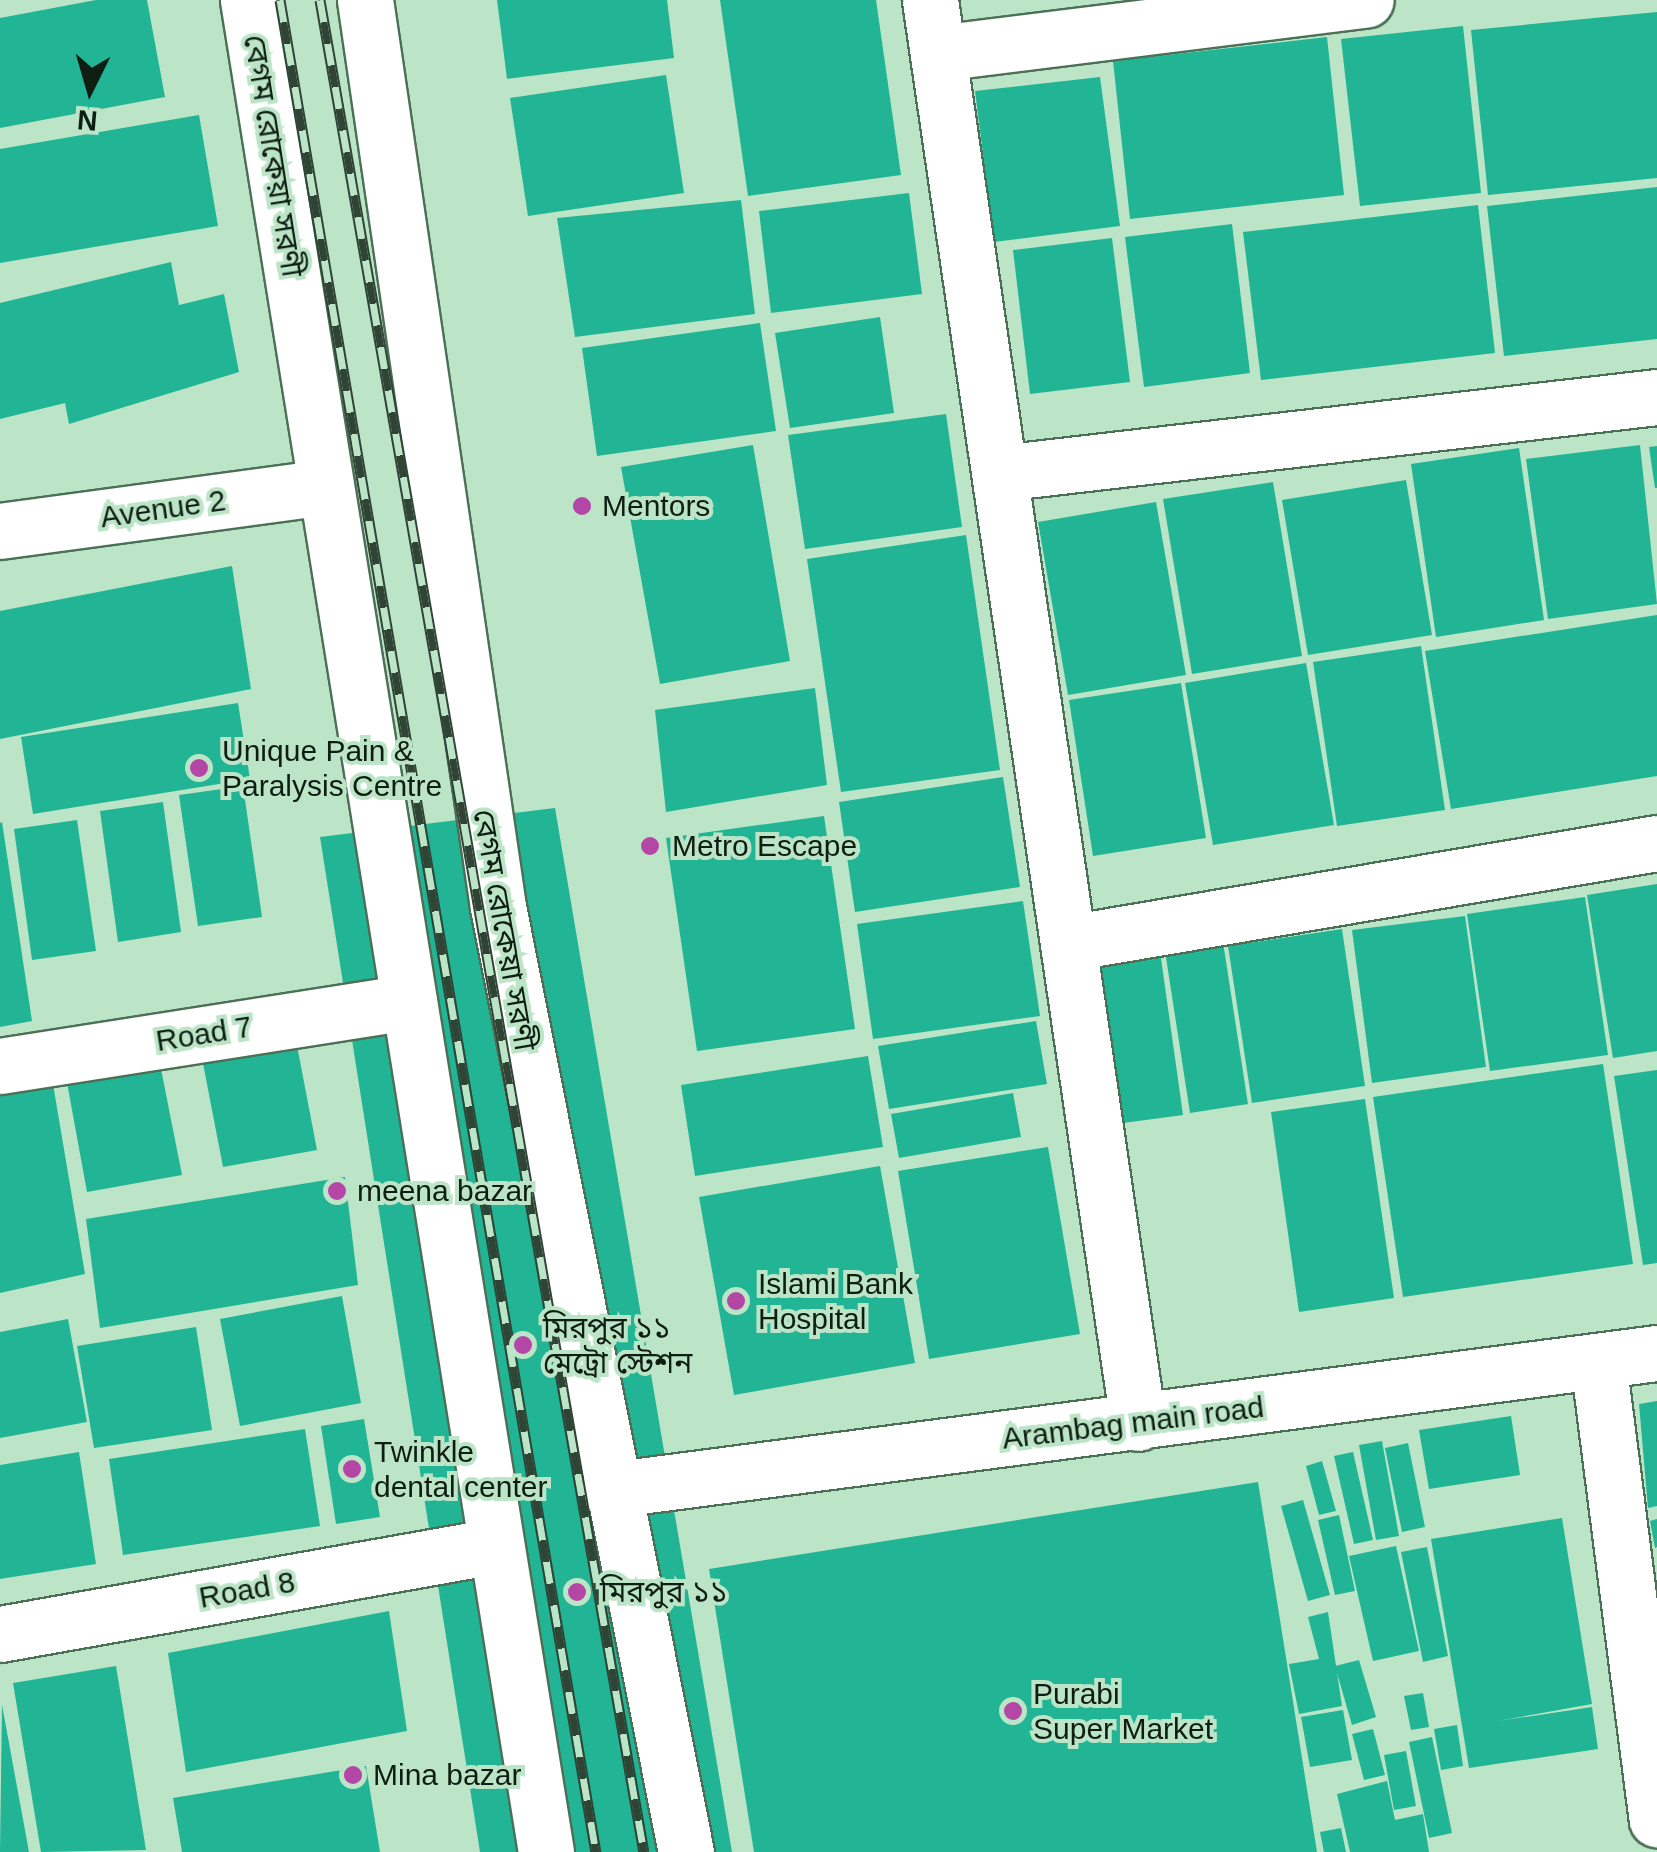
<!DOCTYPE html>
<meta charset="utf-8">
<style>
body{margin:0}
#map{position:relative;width:1657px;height:1852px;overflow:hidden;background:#bce5c7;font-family:Helvetica,"Noto Sans Bengali",sans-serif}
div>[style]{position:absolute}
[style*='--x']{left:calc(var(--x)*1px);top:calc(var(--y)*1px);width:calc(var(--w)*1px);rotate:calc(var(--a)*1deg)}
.building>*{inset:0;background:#21b595}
.roads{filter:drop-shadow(2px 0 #4b7056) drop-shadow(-2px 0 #4b7056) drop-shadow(0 2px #4b7056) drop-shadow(0 -2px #4b7056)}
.minor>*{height:55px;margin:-27.5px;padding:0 27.5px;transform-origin:27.5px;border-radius:27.5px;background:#fff}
.tertiary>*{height:55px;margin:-27.5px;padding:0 27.5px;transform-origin:27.5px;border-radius:27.5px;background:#fff}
.primary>*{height:55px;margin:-27.5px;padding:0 27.5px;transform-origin:27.5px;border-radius:27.5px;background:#fff}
.rail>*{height:11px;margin-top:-5.5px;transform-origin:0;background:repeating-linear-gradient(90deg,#bce5c7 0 22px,#304436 0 44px);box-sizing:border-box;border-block:2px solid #304436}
.dots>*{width:28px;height:28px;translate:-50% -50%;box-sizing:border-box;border:5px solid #bce5c7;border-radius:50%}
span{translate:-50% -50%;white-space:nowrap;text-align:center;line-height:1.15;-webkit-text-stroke:8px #bce5c7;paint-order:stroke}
.street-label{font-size:30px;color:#0f1e13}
.poi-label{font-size:30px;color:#0f1e13}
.left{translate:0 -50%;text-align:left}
.north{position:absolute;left:40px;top:40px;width:100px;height:100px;-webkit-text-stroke:8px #bce5c7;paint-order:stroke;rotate:185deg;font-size:28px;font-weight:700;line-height:40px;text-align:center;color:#0f1e13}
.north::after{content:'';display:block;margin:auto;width:35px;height:45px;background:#0f1e13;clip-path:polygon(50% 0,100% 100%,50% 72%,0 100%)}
</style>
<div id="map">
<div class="building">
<i style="clip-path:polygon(96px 0,147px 0,165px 97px,0 128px,0 18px)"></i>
<i style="clip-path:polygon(497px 0,667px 0,674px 58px,507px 79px)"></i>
<i style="clip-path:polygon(720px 0,876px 0,901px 175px,748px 196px)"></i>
<i style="clip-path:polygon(1657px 12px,1657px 178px,1488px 195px,1471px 30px)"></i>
<i style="clip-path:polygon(1463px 26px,1481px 193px,1360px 206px,1341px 39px)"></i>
<i style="clip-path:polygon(1327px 37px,1344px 195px,1130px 219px,1113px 61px)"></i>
<i style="clip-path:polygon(666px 75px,684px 193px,528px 216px,510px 98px)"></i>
<i style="clip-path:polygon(1100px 77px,1120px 226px,994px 242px,975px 91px)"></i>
<i style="clip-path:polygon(199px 115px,218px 226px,0 263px,0 149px)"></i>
<i style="clip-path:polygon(1657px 187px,1657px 339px,1504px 356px,1487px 206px)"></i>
<i style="clip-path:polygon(909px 193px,922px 294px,771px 313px,759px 211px)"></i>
<i style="clip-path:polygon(741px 200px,755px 314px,575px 337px,557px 218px)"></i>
<i style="clip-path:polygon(1478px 205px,1495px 353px,1261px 380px,1243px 232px)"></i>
<i style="clip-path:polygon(1232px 224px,1250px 373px,1144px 387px,1125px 237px)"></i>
<i style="clip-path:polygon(1112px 238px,1130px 382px,1030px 394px,1013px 250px)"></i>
<i style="clip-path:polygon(171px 262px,179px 305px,224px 294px,239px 372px,69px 424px,65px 403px,0 419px,0 303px)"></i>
<i style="clip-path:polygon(880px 317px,894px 413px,790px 428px,775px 333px)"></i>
<i style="clip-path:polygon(760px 323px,776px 431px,597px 456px,582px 348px)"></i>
<i style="clip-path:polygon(946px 414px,962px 527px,805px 549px,788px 435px)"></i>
<i style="clip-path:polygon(753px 445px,790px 661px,660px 684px,621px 467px)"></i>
<i style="clip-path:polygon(1640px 445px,1657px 604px,1548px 619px,1526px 459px)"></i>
<i style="clip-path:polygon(1657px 446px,1657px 488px,1655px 488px,1649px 447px)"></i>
<i style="clip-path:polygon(1519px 448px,1544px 620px,1436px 637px,1411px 464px)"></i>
<i style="clip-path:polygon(1406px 480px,1432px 635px,1308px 655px,1282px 500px)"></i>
<i style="clip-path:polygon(1273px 482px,1302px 656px,1192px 674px,1163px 499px)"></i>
<i style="clip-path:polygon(1156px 502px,1186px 675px,1068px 695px,1038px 522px)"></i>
<i style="clip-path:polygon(966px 535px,1000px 770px,841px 792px,807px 559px)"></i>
<i style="clip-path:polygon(232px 566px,251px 689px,0 739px,0 611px)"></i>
<i style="clip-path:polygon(1657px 615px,1657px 776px,1451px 809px,1425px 651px)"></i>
<i style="clip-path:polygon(1421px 646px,1445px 810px,1337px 826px,1313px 662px)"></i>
<i style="clip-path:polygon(1306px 663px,1334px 825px,1213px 845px,1185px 683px)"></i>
<i style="clip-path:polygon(1181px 683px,1206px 838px,1093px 856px,1069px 700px)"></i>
<i style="clip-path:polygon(815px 688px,827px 785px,666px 812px,655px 710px)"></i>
<i style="clip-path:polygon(238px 703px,250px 779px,33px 814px,21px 737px)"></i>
<i style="clip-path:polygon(1003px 777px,1020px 887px,855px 912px,839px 802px)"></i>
<i style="clip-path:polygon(243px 786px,262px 917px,198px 926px,179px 795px)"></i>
<i style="clip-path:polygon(163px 802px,181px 932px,118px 942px,100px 811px)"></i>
<i style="clip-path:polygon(555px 808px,732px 1852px,480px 1852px,320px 837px)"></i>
<i style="clip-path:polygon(824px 816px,855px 1029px,697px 1051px,666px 838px)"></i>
<i style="clip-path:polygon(77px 820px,96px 951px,32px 960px,14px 829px)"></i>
<i style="clip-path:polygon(2px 822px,32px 1021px,0 1027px,0 823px)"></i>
<i style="clip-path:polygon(1657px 884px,1657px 1051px,1613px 1058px,1587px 895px)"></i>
<i style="clip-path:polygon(1585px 897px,1608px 1055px,1490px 1071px,1467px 914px)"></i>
<i style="clip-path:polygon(1023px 901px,1040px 1016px,873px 1039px,857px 924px)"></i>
<i style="clip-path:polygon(1465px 916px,1486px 1067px,1372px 1083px,1352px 930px)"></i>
<i style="clip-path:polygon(1342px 929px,1365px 1086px,1252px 1103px,1228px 946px)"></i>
<i style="clip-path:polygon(1223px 942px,1248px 1104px,1190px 1113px,1165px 951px)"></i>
<i style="clip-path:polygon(1160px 951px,1183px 1115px,1123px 1123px,1099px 960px)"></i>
<i style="clip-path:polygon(1036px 1021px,1047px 1084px,889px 1109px,878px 1046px)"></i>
<i style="clip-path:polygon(295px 1035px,317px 1150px,223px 1167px,201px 1053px)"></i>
<i style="clip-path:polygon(868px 1056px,883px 1147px,695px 1176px,681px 1085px)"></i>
<i style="clip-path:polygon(159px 1059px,182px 1175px,87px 1192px,66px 1077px)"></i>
<i style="clip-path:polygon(1603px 1064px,1633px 1264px,1403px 1297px,1373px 1097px)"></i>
<i style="clip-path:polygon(1657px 1070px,1657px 1263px,1643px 1265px,1614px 1076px)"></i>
<i style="clip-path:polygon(52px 1078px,85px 1274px,0 1293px,0 1089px)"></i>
<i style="clip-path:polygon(1013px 1093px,1021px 1137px,899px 1158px,891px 1114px)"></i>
<i style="clip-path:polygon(1365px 1099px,1394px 1298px,1299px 1312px,1271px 1112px)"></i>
<i style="clip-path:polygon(1048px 1147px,1080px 1334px,929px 1359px,898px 1171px)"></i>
<i style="clip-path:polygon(880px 1166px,915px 1363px,734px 1395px,699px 1197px)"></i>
<i style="clip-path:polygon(345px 1177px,358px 1285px,100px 1328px,86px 1219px)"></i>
<i style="clip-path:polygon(342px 1296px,361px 1403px,240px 1426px,220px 1319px)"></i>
<i style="clip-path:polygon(68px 1319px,87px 1422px,0 1438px,0 1332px)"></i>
<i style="clip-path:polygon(196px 1327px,212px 1430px,94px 1448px,77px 1346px)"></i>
<i style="clip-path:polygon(1657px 1401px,1657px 1506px,1648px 1508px,1639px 1404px)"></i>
<i style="clip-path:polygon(1511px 1416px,1520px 1475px,1429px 1489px,1419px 1430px)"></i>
<i style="clip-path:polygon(364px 1419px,380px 1517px,336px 1524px,321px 1426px)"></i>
<i style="clip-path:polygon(305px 1429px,320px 1526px,123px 1555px,109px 1459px)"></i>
<i style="clip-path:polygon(1382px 1441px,1399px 1536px,1376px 1540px,1359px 1445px)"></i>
<i style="clip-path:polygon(1408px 1443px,1425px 1527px,1402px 1532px,1385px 1448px)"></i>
<i style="clip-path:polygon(79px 1452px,96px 1564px,0 1579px,0 1465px)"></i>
<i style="clip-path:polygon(1353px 1452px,1373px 1540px,1354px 1544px,1334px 1456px)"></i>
<i style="clip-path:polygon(1322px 1461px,1336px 1511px,1319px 1515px,1306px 1466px)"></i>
<i style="clip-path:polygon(1258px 1482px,1317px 1852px,754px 1852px,709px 1569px)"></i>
<i style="clip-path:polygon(1303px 1500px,1330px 1595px,1308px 1601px,1281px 1506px)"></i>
<i style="clip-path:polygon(1339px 1515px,1355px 1591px,1335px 1595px,1318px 1520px)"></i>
<i style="clip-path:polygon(1562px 1518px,1592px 1704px,1498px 1721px,1592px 1707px,1598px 1749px,1469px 1768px,1431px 1539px)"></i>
<i style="clip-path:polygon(1657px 1519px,1657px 1547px,1655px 1548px,1650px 1521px)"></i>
<i style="clip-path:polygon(1396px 1546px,1419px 1651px,1373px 1661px,1349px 1556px)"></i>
<i style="clip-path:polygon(1427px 1547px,1448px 1656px,1423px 1662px,1401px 1552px)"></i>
<i style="clip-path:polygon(389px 1611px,407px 1731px,186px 1772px,168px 1653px)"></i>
<i style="clip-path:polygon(1328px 1612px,1342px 1706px,1299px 1714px,1289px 1664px,1319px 1659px,1308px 1617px)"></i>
<i style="clip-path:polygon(1359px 1660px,1376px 1717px,1352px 1725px,1335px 1666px)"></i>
<i style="clip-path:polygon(116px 1666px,146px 1850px,41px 1852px,13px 1683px)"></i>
<i style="clip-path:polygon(1423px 1693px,1429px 1727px,1411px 1730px,1404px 1696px)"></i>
<i style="clip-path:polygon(2px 1705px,29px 1852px,0 1852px)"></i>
<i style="clip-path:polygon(1343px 1710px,1352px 1760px,1310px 1767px,1301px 1717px)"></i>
<i style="clip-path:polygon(1457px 1725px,1463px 1766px,1441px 1770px,1434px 1729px)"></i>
<i style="clip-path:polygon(1373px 1729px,1385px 1775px,1364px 1780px,1352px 1734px)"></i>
<i style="clip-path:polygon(1432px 1737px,1452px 1833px,1429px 1838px,1409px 1742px)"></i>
<i style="clip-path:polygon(1406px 1751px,1416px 1806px,1394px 1810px,1384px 1755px)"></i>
<i style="clip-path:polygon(366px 1766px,380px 1852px,182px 1852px,173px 1798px)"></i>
<i style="clip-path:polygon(1387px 1781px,1395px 1820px,1423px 1814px,1429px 1852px,1350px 1852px,1337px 1794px)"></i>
<i style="clip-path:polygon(1341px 1828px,1346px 1852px,1324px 1852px,1320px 1832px)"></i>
</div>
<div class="roads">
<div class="minor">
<i style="--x:930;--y:0;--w:1438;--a:81.68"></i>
<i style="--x:938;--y:53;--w:431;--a:-7.1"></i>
<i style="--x:1000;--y:473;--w:661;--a:-6.6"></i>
<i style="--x:0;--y:531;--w:329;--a:-7.7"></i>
<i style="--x:1074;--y:942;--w:591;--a:-9.64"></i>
<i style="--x:0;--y:1066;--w:414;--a:-8.9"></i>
<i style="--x:1598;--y:1361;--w:462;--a:82.7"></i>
<i style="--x:0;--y:1634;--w:502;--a:-10.1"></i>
</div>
<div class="tertiary">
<i style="--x:609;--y:1490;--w:1057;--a:-7.45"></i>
</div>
<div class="primary">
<i style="--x:248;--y:0;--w:1876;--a:80.86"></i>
<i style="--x:365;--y:0;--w:917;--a:81.66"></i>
<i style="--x:498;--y:907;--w:964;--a:78.75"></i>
</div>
</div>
<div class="rail">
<i style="--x:280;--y:0;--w:1879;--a:80.32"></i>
<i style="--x:320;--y:0;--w:1880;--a:80.08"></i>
</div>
<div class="dots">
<i style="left:582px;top:506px;background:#b447a5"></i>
<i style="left:199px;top:768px;background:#b447a5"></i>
<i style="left:650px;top:846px;background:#b447a5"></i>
<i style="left:337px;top:1191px;background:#b447a5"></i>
<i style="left:736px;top:1301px;background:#b447a5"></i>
<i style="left:523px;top:1345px;background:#b447a5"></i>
<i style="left:352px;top:1469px;background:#b447a5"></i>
<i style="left:577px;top:1592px;background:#b447a5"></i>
<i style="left:1013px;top:1711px;background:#b447a5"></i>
<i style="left:353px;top:1775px;background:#b447a5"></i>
</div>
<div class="street-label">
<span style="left:273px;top:156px;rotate:81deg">বেগম রোকেয়া সরণী</span>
<span style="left:163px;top:509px;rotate:-8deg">Avenue 2</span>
<span style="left:504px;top:930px;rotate:80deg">বেগম রোকেয়া সরণী</span>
<span style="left:204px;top:1034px;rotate:-9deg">Road 7</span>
<span style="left:1133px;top:1423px;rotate:-7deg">Arambag main road</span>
<span style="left:247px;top:1590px;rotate:-10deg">Road 8</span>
</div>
<div class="poi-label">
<span class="left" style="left:602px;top:506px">Mentors</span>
<span class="left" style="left:222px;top:768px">Unique Pain &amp;<br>Paralysis Centre</span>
<span class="left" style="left:672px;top:846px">Metro Escape</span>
<span class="left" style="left:357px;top:1191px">meena bazar</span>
<span class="left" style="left:758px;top:1301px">Islami Bank<br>Hospital</span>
<span class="left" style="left:543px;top:1345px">মিরপুর ১১<br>মেট্রো স্টেশন</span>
<span class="left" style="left:374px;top:1469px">Twinkle<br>dental center</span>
<span class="left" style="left:600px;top:1592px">মিরপুর ১১</span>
<span class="left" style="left:1033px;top:1711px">Purabi<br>Super Market</span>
<span class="left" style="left:373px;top:1775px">Mina bazar</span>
</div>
<div class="north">N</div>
</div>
